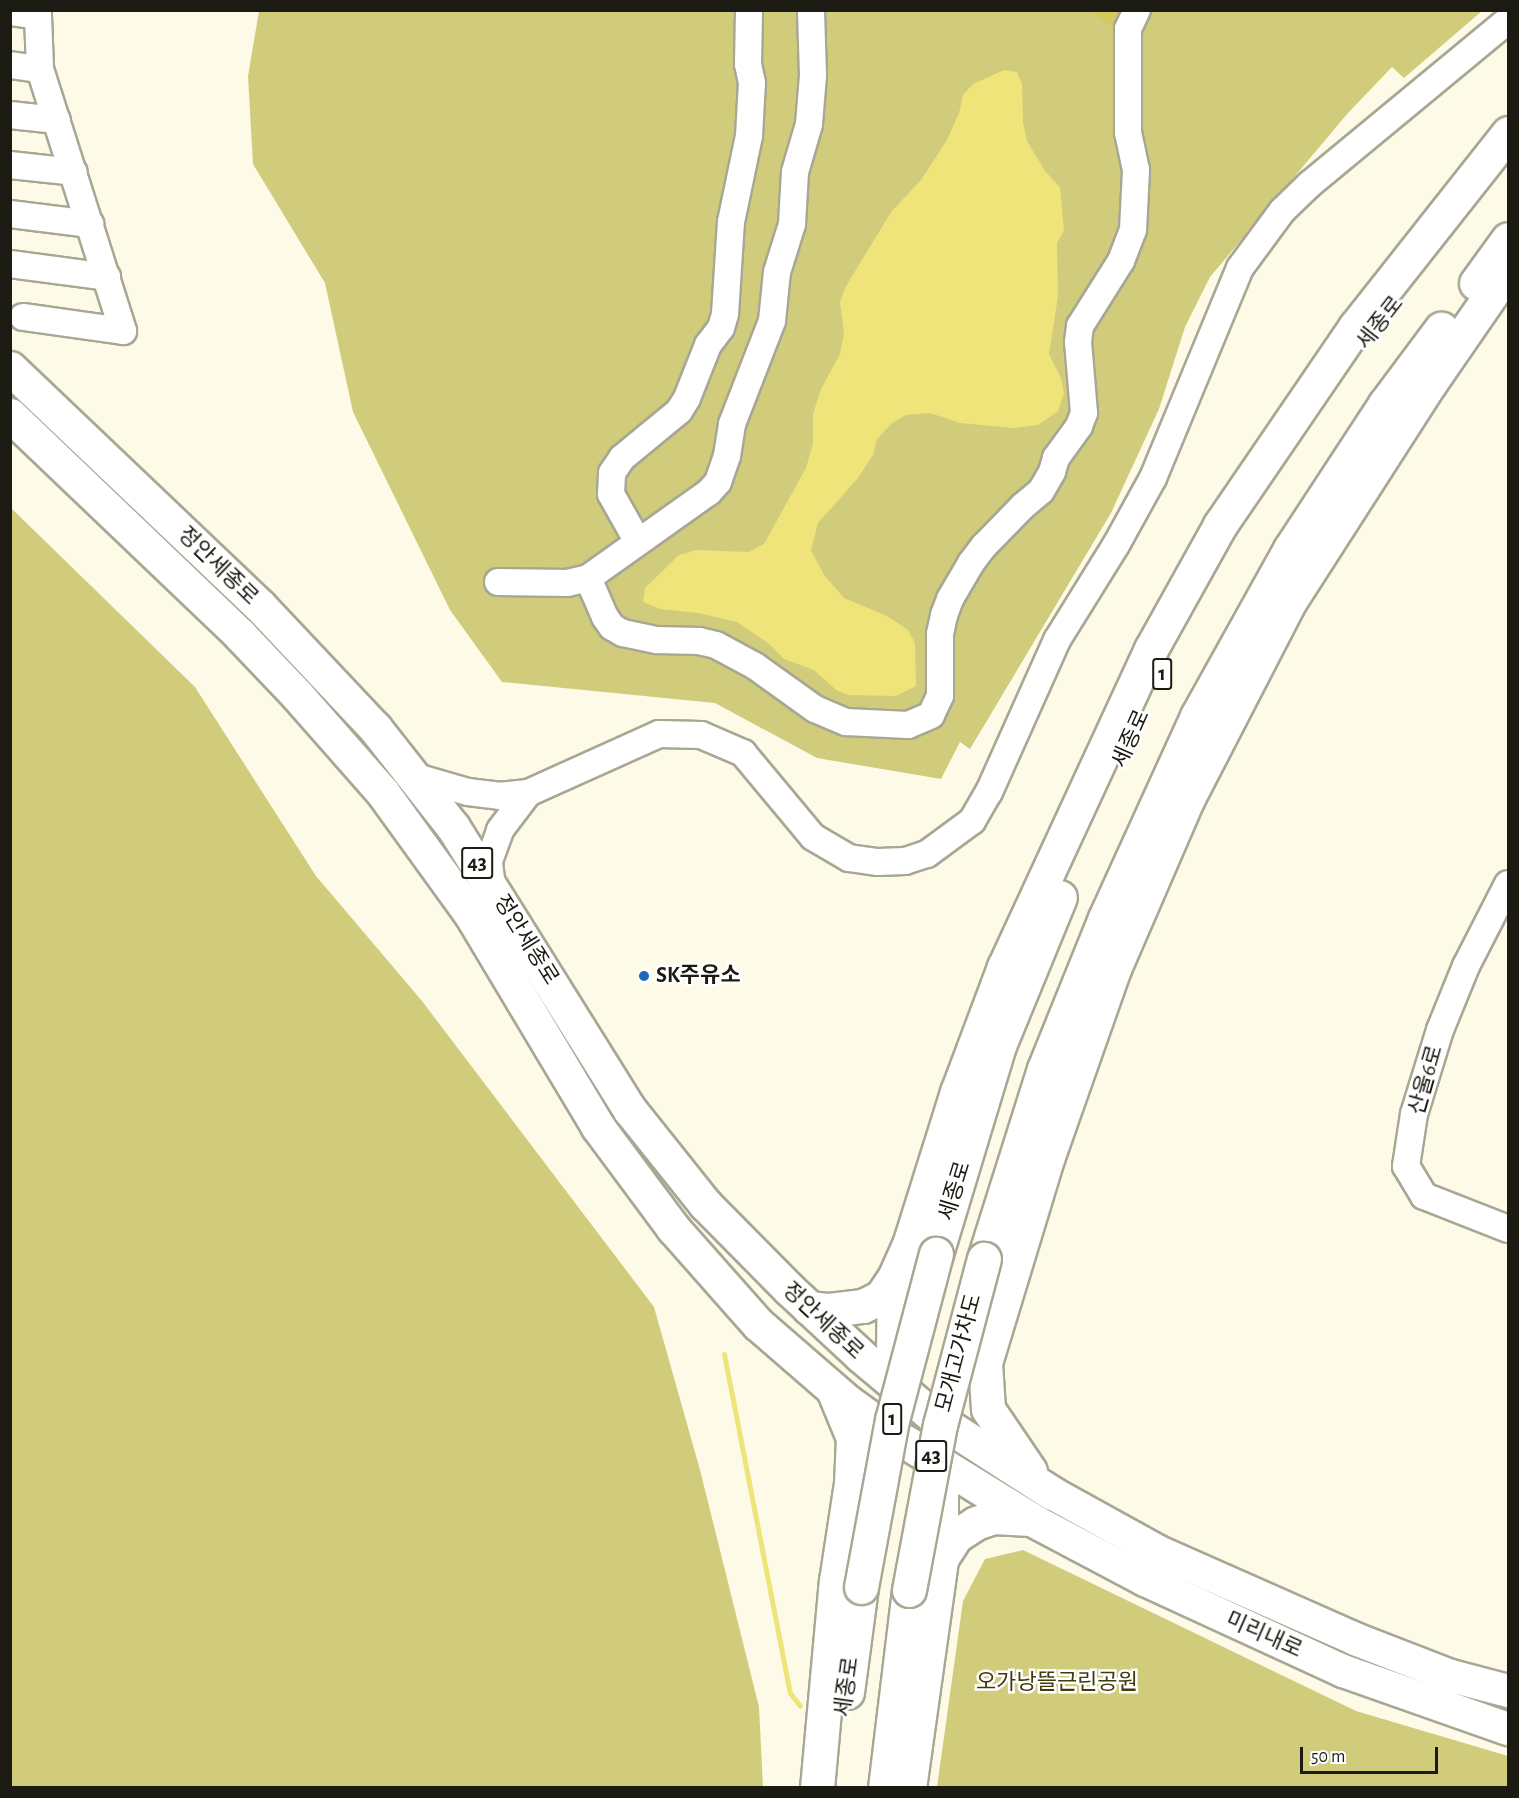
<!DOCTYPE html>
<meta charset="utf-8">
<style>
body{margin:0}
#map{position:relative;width:1519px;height:1798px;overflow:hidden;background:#fdfbe7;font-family:"Alegreya Sans","Noto Sans KR",sans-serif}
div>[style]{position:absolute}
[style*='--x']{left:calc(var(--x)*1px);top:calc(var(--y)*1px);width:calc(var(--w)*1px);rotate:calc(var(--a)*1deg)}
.green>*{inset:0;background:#d1cb7c}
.water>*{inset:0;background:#eee47a}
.stream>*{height:5px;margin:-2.5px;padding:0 2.5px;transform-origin:2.5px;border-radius:2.5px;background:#eee47a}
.building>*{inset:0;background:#d3c95f}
.roads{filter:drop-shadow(2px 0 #a8a794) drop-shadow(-2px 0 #a8a794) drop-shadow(0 2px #a8a794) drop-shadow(0 -2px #a8a794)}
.minor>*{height:26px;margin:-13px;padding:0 13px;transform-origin:13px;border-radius:13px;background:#fff}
.major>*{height:32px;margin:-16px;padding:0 16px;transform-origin:16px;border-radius:16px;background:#fff}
.highway>*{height:33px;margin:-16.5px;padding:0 16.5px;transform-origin:16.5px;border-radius:16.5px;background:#fff}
.bridges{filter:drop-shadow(2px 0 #a8a794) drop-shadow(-2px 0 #a8a794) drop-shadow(0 2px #a8a794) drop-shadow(0 -2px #a8a794)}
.highway-bridge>*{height:33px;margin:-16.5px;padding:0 16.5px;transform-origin:16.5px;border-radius:16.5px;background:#fff}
.dots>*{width:16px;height:16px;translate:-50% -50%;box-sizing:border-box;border:3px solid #fff;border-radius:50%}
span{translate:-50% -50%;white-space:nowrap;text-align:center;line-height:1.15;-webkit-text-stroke:5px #fff;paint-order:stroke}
.shield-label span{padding:2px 4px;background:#fff;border:2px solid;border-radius:4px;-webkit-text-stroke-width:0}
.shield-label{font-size:21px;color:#1b1b13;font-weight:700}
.street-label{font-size:22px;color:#1b1b13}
.poi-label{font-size:22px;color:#1b1b13;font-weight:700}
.left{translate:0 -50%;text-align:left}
.park-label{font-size:22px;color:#3f3b0d}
.frame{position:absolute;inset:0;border:12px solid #1b1b13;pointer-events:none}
.scale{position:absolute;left:1300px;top:1747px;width:138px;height:27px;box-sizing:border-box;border:3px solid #1b1b13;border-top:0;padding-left:8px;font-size:18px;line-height:21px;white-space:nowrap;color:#1b1b13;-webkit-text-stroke:4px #fff;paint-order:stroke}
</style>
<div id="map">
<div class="green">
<i style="clip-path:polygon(259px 11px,1482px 11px,1404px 78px,1392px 67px,1348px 113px,1210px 277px,1185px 327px,1159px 409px,1111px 513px,970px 749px,960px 742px,941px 779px,817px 758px,715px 703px,502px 682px,450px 610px,353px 412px,325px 283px,253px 164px,248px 76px)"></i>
<i style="clip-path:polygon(10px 507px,195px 687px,316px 876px,422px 1001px,654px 1307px,700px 1470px,759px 1707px,763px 1787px,11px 1787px)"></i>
<i style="clip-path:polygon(1023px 1550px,1356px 1711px,1508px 1756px,1508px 1787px,937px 1787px,963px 1601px,985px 1559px)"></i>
</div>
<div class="water">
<i style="clip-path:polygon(1004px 70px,1017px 72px,1022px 84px,1023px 122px,1027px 141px,1045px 171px,1060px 187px,1064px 230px,1057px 243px,1058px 296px,1049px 354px,1061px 378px,1064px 393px,1058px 411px,1038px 425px,1013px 428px,960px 423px,930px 413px,906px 415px,892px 423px,877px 439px,873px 455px,858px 478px,818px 523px,811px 550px,824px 575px,844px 598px,887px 616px,908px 630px,915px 643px,916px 686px,896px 696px,848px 695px,836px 690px,814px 670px,784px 659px,768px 643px,737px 622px,698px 613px,660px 609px,643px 602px,645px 588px,679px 555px,696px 550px,749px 552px,764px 544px,806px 468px,813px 443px,813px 414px,821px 389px,840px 354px,844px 333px,840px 302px,845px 288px,891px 212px,921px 180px,947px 140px,959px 113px,963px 95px,973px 84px)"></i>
</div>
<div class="stream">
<i style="--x:724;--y:1354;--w:345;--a:79"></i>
<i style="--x:790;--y:1693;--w:16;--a:52"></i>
</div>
<div class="building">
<i style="clip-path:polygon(1090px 10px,1120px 10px,1113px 28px)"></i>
</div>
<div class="roads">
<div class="minor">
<i style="--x:10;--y:12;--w:28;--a:8"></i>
<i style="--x:38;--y:16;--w:53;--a:87.8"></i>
<i style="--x:40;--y:69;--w:275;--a:72.4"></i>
<i style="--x:123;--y:331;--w:101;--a:-172"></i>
<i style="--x:10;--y:65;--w:30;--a:8"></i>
<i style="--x:10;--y:115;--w:47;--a:6.1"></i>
<i style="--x:10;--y:165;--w:64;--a:6.2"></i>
<i style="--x:10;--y:214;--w:81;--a:7.1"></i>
<i style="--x:10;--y:264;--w:98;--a:7.6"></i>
<i style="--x:638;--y:542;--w:55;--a:-119.4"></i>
<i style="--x:611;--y:494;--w:21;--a:-87"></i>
<i style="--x:612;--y:473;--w:18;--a:-56"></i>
<i style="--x:622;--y:458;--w:74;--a:-39.5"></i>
<i style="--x:679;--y:411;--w:15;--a:-58"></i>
<i style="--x:687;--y:398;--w:57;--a:-68.4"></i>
<i style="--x:708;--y:345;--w:21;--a:-53"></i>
<i style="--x:721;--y:328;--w:15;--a:-74"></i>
<i style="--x:725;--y:314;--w:92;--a:-86.3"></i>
<i style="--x:731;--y:222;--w:88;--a:-78.2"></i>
<i style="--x:749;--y:136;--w:53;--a:-86.8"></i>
<i style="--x:752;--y:83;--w:19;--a:-102"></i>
<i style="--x:748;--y:64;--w:54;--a:-88.9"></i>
<i style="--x:588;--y:578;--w:43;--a:66.4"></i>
<i style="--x:605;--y:617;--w:12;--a:55"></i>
<i style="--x:612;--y:627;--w:13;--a:29"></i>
<i style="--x:623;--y:633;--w:35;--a:12"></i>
<i style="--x:657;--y:640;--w:42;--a:1.4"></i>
<i style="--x:699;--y:641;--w:17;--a:13"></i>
<i style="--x:716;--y:645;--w:44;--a:28.3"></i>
<i style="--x:755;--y:666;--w:74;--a:35.6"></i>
<i style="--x:815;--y:709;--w:34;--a:23"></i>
<i style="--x:846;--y:722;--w:62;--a:2.8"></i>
<i style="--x:908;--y:725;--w:25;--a:-23"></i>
<i style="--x:931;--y:715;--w:21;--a:-65"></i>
<i style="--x:940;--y:696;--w:62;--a:-90"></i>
<i style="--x:940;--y:634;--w:19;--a:-78"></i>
<i style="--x:944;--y:615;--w:17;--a:-69"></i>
<i style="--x:950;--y:599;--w:42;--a:-59.7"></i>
<i style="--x:971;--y:563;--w:21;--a:-53"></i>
<i style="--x:984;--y:546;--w:56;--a:-45.7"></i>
<i style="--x:1023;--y:506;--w:23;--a:-40"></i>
<i style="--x:1041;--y:491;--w:22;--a:-60"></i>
<i style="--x:1052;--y:472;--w:15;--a:-74"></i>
<i style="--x:1056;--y:458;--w:39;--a:-54"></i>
<i style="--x:1079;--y:426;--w:14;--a:-69"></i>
<i style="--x:1084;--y:413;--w:71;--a:-94.8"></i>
<i style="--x:1078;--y:342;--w:16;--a:-83"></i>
<i style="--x:1080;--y:326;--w:77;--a:-57.8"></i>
<i style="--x:1121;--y:261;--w:33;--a:-69"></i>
<i style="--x:1133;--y:230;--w:60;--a:-87.1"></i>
<i style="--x:1136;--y:170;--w:38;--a:-102"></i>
<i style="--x:1128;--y:133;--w:104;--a:-90"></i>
<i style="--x:1128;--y:29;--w:21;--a:-65"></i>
<i style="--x:498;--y:582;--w:69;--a:0.8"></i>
<i style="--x:567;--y:583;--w:22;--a:-13"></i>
<i style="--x:588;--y:578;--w:148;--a:-35.4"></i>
<i style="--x:709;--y:492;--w:13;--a:-48"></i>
<i style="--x:718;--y:482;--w:28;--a:-71"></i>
<i style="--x:727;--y:456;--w:32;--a:-81"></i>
<i style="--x:732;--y:424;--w:110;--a:-68.8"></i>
<i style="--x:772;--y:321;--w:49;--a:-84.2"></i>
<i style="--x:777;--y:272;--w:50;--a:-72.6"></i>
<i style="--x:792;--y:224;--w:52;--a:-86.7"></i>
<i style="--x:795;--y:172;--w:50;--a:-73.7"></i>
<i style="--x:809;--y:124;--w:49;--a:-85.3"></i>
<i style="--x:813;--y:75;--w:65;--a:-91.8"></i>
<i style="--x:416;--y:777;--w:54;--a:16.1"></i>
<i style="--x:468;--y:792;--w:31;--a:7"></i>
<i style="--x:499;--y:796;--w:29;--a:-6"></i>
<i style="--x:528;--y:793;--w:144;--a:-24.2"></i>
<i style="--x:659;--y:734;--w:42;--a:1.4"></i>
<i style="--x:701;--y:735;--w:46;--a:23.2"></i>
<i style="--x:743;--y:753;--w:109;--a:50.2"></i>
<i style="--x:813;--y:837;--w:42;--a:30.3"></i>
<i style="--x:849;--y:858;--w:29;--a:8"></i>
<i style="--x:878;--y:862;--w:27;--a:-2"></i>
<i style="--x:905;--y:861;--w:23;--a:-18"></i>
<i style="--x:927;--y:854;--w:56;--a:-36.3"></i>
<i style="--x:972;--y:821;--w:34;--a:-60"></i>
<i style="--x:989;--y:792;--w:167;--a:-65.9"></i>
<i style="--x:1057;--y:640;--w:112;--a:-58.2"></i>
<i style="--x:1116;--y:545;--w:77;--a:-61.1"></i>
<i style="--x:1153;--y:478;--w:227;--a:-67.5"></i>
<i style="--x:1240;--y:268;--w:71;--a:-53.6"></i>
<i style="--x:1282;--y:211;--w:39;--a:-44"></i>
<i style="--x:1310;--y:184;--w:257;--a:-39.6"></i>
<i style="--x:1508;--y:884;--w:92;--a:117.1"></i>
<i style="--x:1466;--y:966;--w:69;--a:112.1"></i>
<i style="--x:1440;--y:1030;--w:88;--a:107.2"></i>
<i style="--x:1414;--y:1114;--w:53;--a:98.7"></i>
<i style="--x:1406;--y:1166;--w:35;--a:59"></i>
<i style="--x:1424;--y:1196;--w:90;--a:21.4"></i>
<i style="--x:492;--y:887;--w:26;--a:-97"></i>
<i style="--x:489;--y:861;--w:33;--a:-70"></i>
<i style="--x:500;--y:830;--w:46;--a:-52.9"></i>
</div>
<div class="major">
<i style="--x:1052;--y:1493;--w:122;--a:28.9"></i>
<i style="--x:1159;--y:1552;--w:214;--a:23.9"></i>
<i style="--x:1355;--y:1639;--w:103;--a:21.1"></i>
<i style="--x:1451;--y:1676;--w:59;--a:14.7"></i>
<i style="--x:1030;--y:1519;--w:130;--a:27.9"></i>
<i style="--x:1145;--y:1580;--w:218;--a:24.7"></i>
<i style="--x:1343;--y:1671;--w:175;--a:19.4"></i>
</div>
<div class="highway">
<i style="--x:1476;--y:283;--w:54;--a:-54"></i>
<i style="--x:10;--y:368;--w:345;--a:43.6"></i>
<i style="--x:260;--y:606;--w:168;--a:46.7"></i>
<i style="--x:375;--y:728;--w:126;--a:51.8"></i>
<i style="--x:453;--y:827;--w:334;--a:58"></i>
<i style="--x:630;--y:1110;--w:120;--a:51.4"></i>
<i style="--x:705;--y:1204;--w:120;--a:45.3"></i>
<i style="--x:789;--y:1289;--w:98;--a:42.9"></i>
<i style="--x:861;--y:1356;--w:95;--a:39.9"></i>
<i style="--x:934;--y:1417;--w:140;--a:32.8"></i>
<i style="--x:10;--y:415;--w:317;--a:43.7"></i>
<i style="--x:239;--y:634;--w:84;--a:46.4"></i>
<i style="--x:297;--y:695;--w:130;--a:48.7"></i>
<i style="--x:383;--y:793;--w:148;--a:54.1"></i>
<i style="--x:470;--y:913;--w:249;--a:59.1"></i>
<i style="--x:598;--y:1127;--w:126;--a:53.4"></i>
<i style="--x:673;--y:1228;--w:128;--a:48.5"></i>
<i style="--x:758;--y:1324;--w:119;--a:40.9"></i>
<i style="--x:848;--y:1402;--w:53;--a:35.8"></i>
<i style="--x:891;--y:1433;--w:163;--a:31.7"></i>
<i style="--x:936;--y:1254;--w:215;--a:-73.2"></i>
<i style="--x:998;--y:1048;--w:163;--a:-67.7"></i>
<i style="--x:984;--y:1259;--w:199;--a:-72.5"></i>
<i style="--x:1044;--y:1069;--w:163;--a:-68"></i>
<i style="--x:1105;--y:918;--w:222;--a:-65.5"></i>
<i style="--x:1197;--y:716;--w:191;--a:-60.9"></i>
<i style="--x:1290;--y:549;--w:173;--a:-56.8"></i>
<i style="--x:1385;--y:404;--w:94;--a:-53.3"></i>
<i style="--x:894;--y:1278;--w:76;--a:90.8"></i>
<i style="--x:893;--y:1354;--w:40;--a:75.6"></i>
<i style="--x:809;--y:1308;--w:20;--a:6"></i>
<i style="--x:829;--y:1310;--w:34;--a:-7"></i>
<i style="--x:863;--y:1306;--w:20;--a:-27"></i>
<i style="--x:881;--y:1297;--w:23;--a:-56"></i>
<i style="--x:894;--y:1278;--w:36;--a:-66"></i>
<i style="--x:909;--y:1245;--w:160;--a:-72.6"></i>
<i style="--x:957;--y:1092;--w:134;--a:-69.4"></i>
<i style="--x:1004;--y:967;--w:350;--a:-65.2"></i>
<i style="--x:1151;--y:649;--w:142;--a:-60.9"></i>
<i style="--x:1220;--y:525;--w:240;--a:-55.7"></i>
<i style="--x:1355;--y:327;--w:247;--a:-51.7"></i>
<i style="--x:1030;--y:1471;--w:75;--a:-124.1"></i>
<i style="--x:988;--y:1409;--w:46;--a:-93.7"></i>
<i style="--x:985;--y:1363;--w:216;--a:-73.1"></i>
<i style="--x:1048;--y:1156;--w:196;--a:-70.6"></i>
<i style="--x:1113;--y:971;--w:186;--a:-66.6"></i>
<i style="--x:1187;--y:800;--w:220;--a:-62.7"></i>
<i style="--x:1288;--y:604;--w:263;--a:-57.3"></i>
<i style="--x:1430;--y:383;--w:137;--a:-55.4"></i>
<i style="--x:941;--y:1559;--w:27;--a:-57"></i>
<i style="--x:956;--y:1536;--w:24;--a:-33"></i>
<i style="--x:976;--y:1523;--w:18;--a:-19"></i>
<i style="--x:993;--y:1517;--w:37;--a:3"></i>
<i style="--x:847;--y:1692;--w:106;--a:-82.4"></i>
<i style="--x:817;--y:1788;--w:208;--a:-84.8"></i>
<i style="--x:836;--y:1581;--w:99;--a:-81.3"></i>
<i style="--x:851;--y:1483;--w:45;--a:-87.5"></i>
<i style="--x:853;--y:1438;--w:50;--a:-112.4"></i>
<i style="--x:885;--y:1788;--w:199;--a:-83.1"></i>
<i style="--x:909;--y:1788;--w:231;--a:-82"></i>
<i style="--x:941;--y:1559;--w:75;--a:-90"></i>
<i style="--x:941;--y:1484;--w:23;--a:-113"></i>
</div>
</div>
<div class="bridges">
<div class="highway-bridge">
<i style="--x:861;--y:1587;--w:170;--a:-79.5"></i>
<i style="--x:892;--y:1420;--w:172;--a:-75.2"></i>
<i style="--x:909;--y:1590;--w:168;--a:-79.4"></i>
<i style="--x:940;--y:1425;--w:172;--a:-75.2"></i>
</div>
</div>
<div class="dots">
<i style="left:644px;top:976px;background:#1f67b7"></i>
</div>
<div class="shield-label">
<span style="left:1162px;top:674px">1</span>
<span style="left:477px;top:863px">43</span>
<span style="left:892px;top:1419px">1</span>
<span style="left:931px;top:1456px">43</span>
</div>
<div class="street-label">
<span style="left:1380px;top:323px;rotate:-52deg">세종로</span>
<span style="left:218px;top:566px;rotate:44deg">정안세종로</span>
<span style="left:1131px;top:739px;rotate:-66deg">세종로</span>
<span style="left:526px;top:940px;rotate:58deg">정안세종로</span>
<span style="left:1426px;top:1080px;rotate:-74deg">산울6로</span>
<span style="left:955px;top:1191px;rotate:-73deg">세종로</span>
<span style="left:823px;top:1321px;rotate:43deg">정안세종로</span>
<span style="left:959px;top:1353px;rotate:-75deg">모개고가차도</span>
<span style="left:1264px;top:1635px;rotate:24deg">미리내로</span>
<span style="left:847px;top:1687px;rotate:-82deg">세종로</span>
</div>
<div class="poi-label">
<span class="left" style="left:656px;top:976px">SK주유소</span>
</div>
<div class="park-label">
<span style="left:1057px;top:1683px">오가낭뜰근린공원</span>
</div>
<div class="frame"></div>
<div class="scale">50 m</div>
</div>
